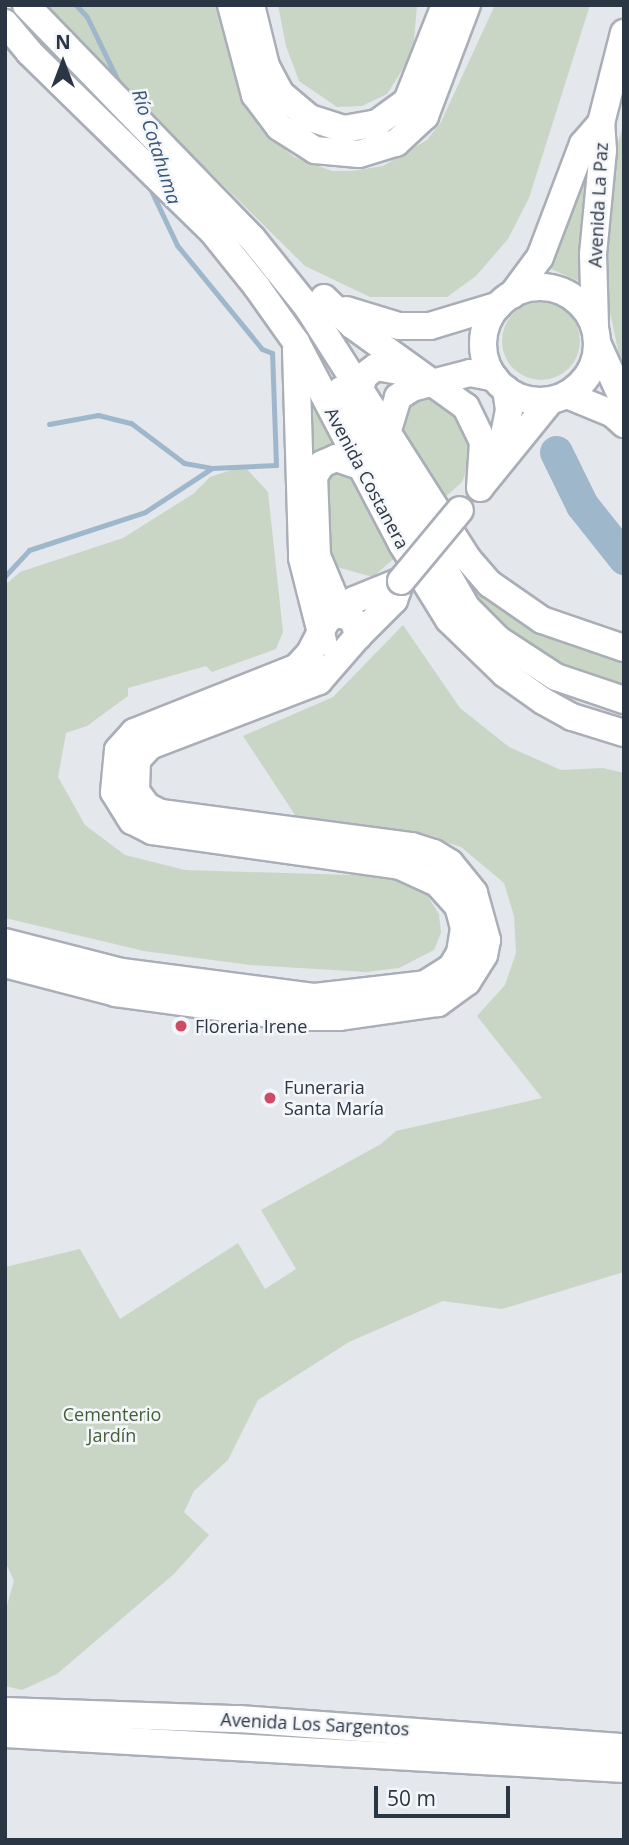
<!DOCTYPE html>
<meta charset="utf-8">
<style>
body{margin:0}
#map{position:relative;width:629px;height:1845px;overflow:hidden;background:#e4e7ec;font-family:"Open Sans",sans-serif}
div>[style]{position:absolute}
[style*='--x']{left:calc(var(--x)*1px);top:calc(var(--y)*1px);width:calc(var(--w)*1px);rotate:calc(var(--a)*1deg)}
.green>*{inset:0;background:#cad6c5}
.round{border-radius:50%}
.stream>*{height:5px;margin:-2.5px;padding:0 2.5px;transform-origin:2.5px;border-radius:2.5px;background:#9fb7cb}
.river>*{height:33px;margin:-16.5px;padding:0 16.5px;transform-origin:16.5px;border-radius:16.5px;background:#9fb7cb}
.roads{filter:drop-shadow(2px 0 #a9aeb7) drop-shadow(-2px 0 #a9aeb7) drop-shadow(0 2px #a9aeb7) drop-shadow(0 -2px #a9aeb7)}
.secondary>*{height:26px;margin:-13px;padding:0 13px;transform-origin:13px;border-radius:13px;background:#fff}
.secondary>.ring{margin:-13px;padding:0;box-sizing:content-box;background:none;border:26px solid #fff;border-radius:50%}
.bridges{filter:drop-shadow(2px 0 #a9aeb7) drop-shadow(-2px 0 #a9aeb7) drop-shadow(0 2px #a9aeb7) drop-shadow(0 -2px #a9aeb7)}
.secondary-bridge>*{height:26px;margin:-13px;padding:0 13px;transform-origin:13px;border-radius:13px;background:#fff}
.dots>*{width:19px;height:19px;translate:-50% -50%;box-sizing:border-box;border:4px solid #f4f6f9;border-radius:50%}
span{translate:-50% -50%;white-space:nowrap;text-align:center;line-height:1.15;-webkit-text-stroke:5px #f4f6f9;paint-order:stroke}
.street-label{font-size:18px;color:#2b3645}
.poi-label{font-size:18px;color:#2b3645}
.left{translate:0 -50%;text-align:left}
.park-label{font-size:18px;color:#426038}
.water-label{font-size:19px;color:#355779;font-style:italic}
.frame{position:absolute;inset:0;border:7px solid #2b3645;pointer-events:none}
.north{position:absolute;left:28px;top:28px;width:70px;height:70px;-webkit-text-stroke:5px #f4f6f9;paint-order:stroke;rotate:0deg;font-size:19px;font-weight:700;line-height:28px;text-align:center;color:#2b3645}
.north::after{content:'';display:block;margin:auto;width:24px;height:32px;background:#2b3645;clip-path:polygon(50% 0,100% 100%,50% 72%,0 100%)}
.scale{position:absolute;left:374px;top:1786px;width:136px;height:32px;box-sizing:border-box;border:4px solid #2b3645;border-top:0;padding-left:9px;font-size:21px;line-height:24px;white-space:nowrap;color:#2b3645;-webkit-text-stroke:5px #f4f6f9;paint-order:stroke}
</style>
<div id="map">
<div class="green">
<i style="clip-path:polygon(41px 5px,215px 5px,258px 126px,294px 157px,332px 171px,352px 171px,383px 166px,427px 140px,441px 122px,495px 5px,590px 5px,529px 198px,508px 239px,476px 276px,447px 297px,370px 297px,305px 266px)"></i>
<i style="clip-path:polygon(278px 5px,417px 5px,413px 53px,387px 94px,362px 106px,337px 107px,299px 81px,286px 46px)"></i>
<i style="clip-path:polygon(624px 121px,624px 378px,607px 298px,602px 239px,611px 170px)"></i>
<i style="clip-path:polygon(593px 148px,583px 283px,549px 268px)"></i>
<i class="round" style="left:502px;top:302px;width:78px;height:78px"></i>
<i style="clip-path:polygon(301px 374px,339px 448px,305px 469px)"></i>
<i style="clip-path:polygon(424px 398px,439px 402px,451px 413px,468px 440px,469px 464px,462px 482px,442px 500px,400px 430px,410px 401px)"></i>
<i style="clip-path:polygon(244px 466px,268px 492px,283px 632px,276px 649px,212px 672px,206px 666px,128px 688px,128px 696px,87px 726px,66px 733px,58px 777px,85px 825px,125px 855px,185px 870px,384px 876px,407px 880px,427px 895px,439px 914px,441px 933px,434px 950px,399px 968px,366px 972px,250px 965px,144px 951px,5px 918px,5px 585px,20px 572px,123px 538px,193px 494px,210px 477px)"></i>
<i style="clip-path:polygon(332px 471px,352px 476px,398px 555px,373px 577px,333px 566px,326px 549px,326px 479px)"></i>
<i style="clip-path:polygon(432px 517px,461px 565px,624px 659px,624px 686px,541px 655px,505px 629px,472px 594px)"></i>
<i style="clip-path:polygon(403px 625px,460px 708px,509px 747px,561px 770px,603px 768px,624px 773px,624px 1272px,502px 1309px,443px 1301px,349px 1342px,258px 1400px,228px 1460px,194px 1491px,184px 1512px,209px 1535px,174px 1574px,57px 1674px,22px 1690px,5px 1686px,5px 1612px,14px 1581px,5px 1561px,5px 1267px,80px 1249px,120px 1319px,238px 1243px,265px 1289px,296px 1269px,261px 1210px,381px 1144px,396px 1131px,542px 1098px,477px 1016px,505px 985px,516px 953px,514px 916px,504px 883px,461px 847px,434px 838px,299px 821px,243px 736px,333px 697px)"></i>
</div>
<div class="stream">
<i style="--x:76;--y:5;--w:16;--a:47"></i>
<i style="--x:87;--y:17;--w:78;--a:64.1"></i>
<i style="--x:49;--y:424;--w:50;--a:-10.4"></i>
<i style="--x:98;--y:415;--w:34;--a:14"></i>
<i style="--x:131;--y:423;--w:66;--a:37"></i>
<i style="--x:184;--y:463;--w:28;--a:10"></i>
<i style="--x:5;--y:576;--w:35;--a:-47"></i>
<i style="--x:29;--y:550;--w:122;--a:-18.1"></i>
<i style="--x:145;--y:512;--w:80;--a:-33.3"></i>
<i style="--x:212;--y:468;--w:64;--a:-2.7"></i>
<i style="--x:276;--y:465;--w:112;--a:-92"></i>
<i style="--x:272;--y:353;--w:11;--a:-158"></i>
<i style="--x:262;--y:349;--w:134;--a:-129.3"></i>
<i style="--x:177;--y:245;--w:68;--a:-115.4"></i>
</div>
<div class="river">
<i style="--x:556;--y:452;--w:59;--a:63.9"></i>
<i style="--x:582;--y:505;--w:68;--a:51.6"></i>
</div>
<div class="roads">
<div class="secondary">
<i style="--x:26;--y:5;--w:325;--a:45.9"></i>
<i style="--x:252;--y:238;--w:90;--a:51.3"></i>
<i style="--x:308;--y:308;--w:298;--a:57.5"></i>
<i style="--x:468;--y:559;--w:33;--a:49"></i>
<i style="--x:490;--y:584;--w:63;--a:34.7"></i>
<i style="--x:542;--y:620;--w:87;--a:18.9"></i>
<i style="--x:231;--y:5;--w:93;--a:75.1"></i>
<i style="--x:255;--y:95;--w:40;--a:53"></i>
<i style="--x:279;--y:127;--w:43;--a:32.6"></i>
<i style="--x:315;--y:150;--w:44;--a:5.2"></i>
<i style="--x:359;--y:154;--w:39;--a:-17"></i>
<i style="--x:396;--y:143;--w:40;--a:-43"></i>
<i style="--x:425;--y:116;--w:119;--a:-69.3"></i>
<i style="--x:251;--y:5;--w:63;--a:76.2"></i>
<i style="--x:266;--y:66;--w:32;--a:62"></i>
<i style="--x:281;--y:94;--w:38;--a:40"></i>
<i style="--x:310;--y:118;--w:36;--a:18"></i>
<i style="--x:344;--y:129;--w:34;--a:-10"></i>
<i style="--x:377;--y:123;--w:37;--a:-36"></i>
<i style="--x:407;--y:101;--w:103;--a:-68.4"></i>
<i style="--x:5;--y:23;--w:38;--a:50"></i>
<i style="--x:29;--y:52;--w:257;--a:44.4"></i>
<i style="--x:213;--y:232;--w:70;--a:51.3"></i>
<i style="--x:257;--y:287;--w:67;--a:54.7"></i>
<i style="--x:296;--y:342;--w:228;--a:62.3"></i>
<i style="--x:402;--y:544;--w:89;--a:58.3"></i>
<i style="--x:449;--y:620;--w:78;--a:44"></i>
<i style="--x:505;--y:674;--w:47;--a:35.4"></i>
<i style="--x:543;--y:701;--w:33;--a:29"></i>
<i style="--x:572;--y:717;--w:54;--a:17.1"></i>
<i class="ring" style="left:483px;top:287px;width:88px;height:88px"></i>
<i style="--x:512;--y:295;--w:47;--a:-53.6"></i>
<i style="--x:540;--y:257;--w:121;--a:-69.2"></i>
<i style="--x:583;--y:144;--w:28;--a:-49"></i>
<i style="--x:324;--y:298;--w:39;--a:44"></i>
<i style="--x:352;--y:325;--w:140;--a:35.7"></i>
<i style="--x:466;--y:407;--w:39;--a:64"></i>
<i style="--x:483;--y:442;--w:46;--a:93.7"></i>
<i style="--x:346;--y:310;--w:55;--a:16.8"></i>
<i style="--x:399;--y:326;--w:31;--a:0"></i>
<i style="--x:430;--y:326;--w:72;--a:-16.9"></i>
<i style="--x:595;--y:325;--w:71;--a:-91.6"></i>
<i style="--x:593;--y:254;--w:104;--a:-84.5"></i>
<i style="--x:603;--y:150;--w:27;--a:-94"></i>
<i style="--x:601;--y:123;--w:93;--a:-75.7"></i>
<i style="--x:598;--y:345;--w:63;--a:65.5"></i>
<i style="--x:296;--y:350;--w:208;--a:88.3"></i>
<i style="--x:302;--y:558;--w:86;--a:75.8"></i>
<i style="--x:341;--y:390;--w:252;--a:60"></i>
<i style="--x:467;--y:608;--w:45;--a:45"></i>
<i style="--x:499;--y:640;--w:68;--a:33"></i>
<i style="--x:556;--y:677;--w:72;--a:18.7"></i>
<i style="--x:567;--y:395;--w:50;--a:22.4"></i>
<i style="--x:613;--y:414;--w:15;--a:42"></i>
<i style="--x:356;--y:401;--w:26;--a:-72"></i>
<i style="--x:364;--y:376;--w:15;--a:-37"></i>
<i style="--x:376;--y:367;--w:39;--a:10"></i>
<i style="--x:388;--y:430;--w:34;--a:-73"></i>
<i style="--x:398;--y:397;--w:17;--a:-33"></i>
<i style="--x:412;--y:388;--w:60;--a:-14.5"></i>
<i style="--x:470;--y:373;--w:25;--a:11"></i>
<i style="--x:499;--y:460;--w:51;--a:-78.7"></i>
<i style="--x:509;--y:410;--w:21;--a:-98"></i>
<i style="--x:482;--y:485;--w:109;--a:-50.9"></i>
<i style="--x:341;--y:613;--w:62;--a:-112.8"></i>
<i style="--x:317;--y:556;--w:80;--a:-92.1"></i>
<i style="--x:314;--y:476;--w:14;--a:-56"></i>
<i style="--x:322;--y:464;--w:15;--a:-23"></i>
<i style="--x:336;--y:458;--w:24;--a:19"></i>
<i style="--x:341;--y:613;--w:18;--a:-45"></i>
<i style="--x:354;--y:600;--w:51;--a:-22"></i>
<i style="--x:358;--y:636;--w:51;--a:-45"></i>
<i style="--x:394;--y:600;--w:20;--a:-70"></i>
<i style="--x:5;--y:942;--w:121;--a:14.4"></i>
<i style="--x:122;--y:972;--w:195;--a:7.4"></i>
<i style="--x:315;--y:997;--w:111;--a:-6.7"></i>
<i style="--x:425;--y:984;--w:31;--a:-32"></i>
<i style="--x:451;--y:968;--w:17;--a:-59"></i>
<i style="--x:460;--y:953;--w:25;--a:-81"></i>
<i style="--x:464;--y:928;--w:23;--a:-105"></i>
<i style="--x:458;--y:906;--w:31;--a:-132"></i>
<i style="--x:437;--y:883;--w:41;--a:-155.3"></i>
<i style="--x:400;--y:866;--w:250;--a:-172"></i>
<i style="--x:152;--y:831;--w:22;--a:-153"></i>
<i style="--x:132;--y:821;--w:34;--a:-122"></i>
<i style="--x:114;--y:792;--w:42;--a:-84.6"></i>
<i style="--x:118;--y:750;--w:24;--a:-48"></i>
<i style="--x:134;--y:732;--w:174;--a:-21.6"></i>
<i style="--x:296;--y:668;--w:21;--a:-47"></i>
<i style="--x:310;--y:653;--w:38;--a:-63"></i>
<i style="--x:327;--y:619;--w:15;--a:-23"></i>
<i style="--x:341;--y:613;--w:15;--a:32"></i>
<i style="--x:354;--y:621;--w:16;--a:75"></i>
<i style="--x:358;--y:636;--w:60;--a:130.9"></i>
<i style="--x:319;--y:681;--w:181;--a:159"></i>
<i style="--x:150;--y:746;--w:19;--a:133"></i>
<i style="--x:137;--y:760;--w:31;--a:92"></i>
<i style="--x:136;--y:791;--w:19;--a:54"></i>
<i style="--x:147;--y:806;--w:16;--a:27"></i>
<i style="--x:161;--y:813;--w:253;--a:7.5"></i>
<i style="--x:412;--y:846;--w:23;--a:18"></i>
<i style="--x:434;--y:853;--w:19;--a:32"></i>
<i style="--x:450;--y:863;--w:38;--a:51"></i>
<i style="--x:474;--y:893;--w:49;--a:74.5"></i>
<i style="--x:487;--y:940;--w:15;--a:101"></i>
<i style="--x:484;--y:955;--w:32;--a:122"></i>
<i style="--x:467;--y:982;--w:36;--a:144"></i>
<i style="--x:438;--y:1003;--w:99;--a:171.9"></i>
<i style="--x:340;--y:1017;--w:47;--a:180"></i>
<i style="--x:293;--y:1017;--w:179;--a:-172.3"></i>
<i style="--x:116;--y:993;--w:115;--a:-165.4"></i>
<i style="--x:5;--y:1711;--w:234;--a:2"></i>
<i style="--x:239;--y:1719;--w:386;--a:4.2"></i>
<i style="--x:5;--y:1734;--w:620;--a:3.24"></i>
</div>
</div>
<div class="bridges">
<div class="secondary-bridge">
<i style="--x:401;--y:581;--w:92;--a:-50.3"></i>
</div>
</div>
<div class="dots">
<i style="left:181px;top:1026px;background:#d04a65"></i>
<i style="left:270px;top:1098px;background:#d04a65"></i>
</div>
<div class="street-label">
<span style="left:598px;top:205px;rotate:-87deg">Avenida La Paz</span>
<span style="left:367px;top:478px;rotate:62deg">Avenida Costanera</span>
<span style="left:315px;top:1724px;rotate:3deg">Avenida Los Sargentos</span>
</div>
<div class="poi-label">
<span class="left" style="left:195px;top:1026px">Floreria Irene</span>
<span class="left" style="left:284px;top:1098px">Funeraria<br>Santa María</span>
</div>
<div class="park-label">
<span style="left:112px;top:1425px">Cementerio<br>Jardín</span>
</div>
<div class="water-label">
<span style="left:156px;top:147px;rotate:72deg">Río Cotahuma</span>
</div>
<div class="frame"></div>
<div class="north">N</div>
<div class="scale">50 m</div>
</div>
